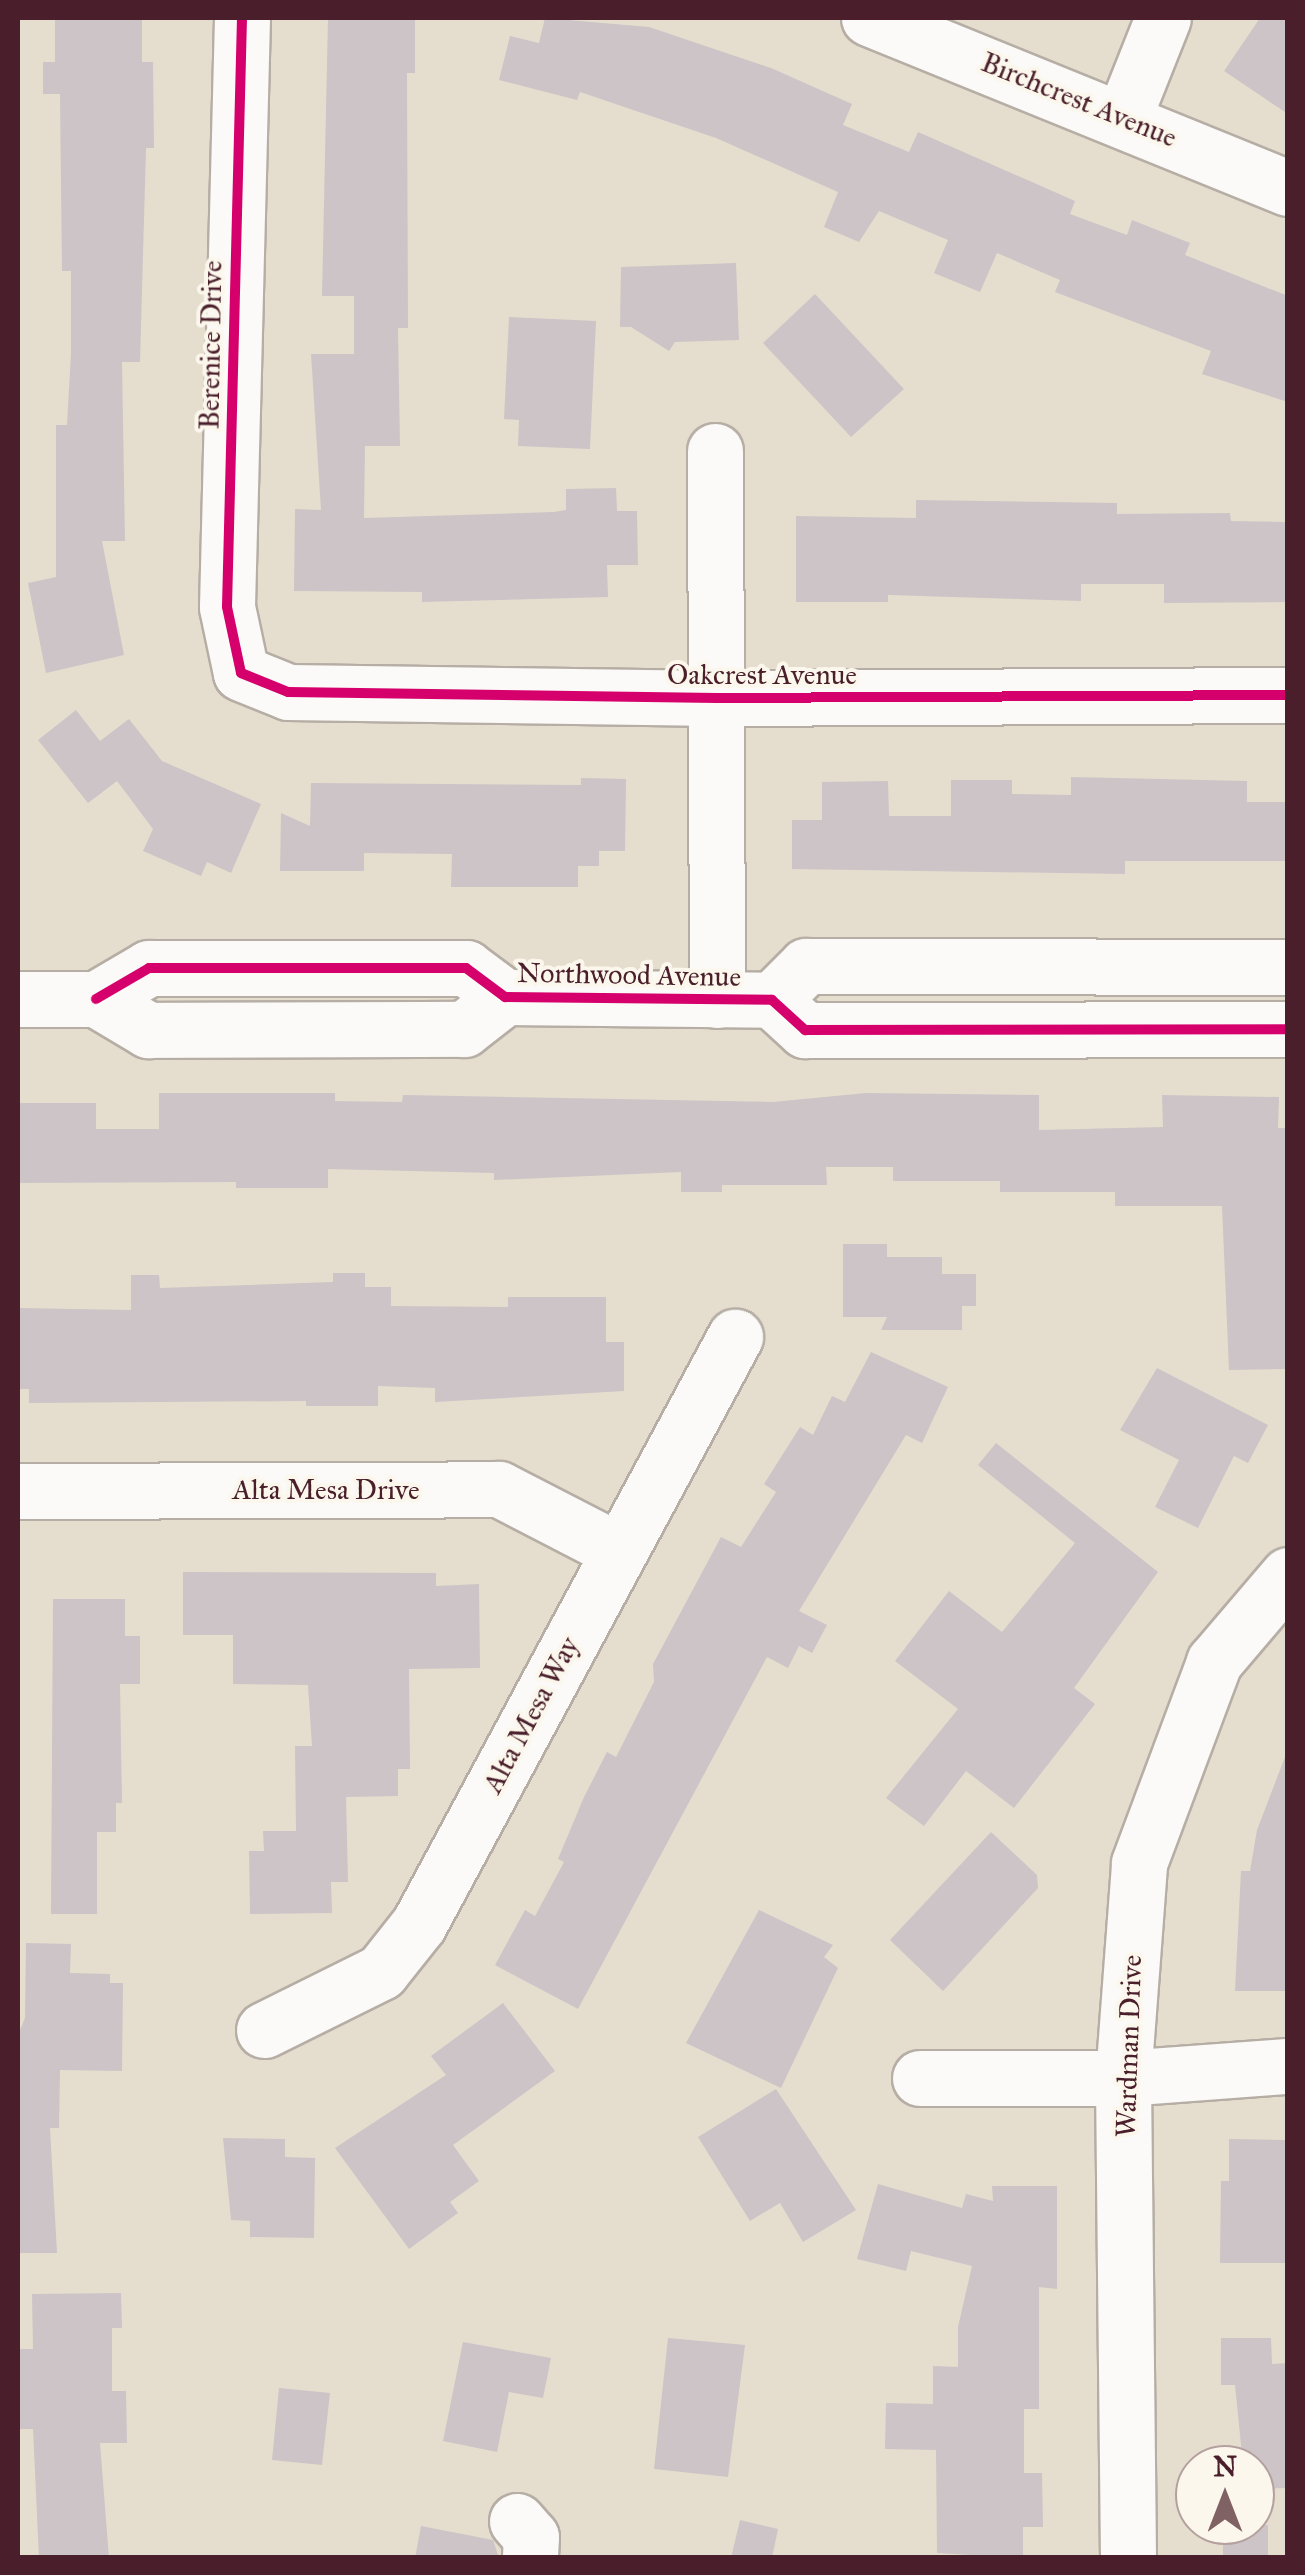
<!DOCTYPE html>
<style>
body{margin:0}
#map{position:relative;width:1305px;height:2575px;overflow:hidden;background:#e5dece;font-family:"IM FELL Great Primer",serif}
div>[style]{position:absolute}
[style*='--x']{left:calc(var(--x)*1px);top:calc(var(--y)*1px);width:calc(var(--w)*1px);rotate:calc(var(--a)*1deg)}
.building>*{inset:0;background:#ccc4c7}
.roads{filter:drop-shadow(2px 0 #b6aea5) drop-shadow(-2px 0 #b6aea5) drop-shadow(0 2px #b6aea5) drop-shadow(0 -2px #b6aea5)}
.minor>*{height:55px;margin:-27.5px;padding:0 27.5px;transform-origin:27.5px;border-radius:27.5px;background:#fbfaf8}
.cycleway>*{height:10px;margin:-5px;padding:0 5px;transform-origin:5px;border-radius:5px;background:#d6006c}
span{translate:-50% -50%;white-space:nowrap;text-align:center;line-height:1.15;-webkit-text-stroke:8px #fbf7ec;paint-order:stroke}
.street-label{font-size:28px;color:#4a1f2b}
.frame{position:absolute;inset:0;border:20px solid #4a1f2b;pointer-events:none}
.north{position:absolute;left:1175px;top:2445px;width:100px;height:100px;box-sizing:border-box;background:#fbf7ec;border:2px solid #b4a19f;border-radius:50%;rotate:0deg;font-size:28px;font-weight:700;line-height:40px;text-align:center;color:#4a1f2b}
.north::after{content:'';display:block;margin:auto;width:35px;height:45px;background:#806264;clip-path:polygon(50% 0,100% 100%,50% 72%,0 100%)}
</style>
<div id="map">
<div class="building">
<i style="clip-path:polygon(55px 18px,142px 18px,142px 62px,153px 62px,154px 148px,146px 148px,140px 362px,122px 362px,125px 541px,102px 541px,124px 655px,46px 673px,28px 583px,56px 577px,56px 425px,67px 425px,71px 354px,71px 271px,62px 271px,60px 94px,43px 94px,43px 62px,55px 62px)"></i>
<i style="clip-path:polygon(328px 18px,415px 18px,415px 73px,407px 73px,408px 328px,398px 328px,400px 446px,365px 446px,364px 518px,554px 512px,566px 510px,566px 489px,616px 488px,617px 511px,637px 511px,638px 565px,607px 565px,608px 597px,422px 602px,422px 592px,294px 591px,295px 509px,321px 510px,311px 354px,354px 354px,354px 296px,322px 296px)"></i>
<i style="clip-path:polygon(545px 18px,649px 27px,771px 68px,852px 104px,843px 125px,909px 152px,918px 132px,1075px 201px,1070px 214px,1127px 235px,1132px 220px,1190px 243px,1185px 255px,1288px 296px,1288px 402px,1202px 374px,1211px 351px,1055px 292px,1060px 280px,997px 253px,980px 292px,934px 273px,948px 240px,879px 211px,859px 242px,824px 227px,838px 192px,716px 138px,580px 92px,577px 100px,499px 80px,510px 36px,539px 43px)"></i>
<i style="clip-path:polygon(1260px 18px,1288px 18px,1288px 114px,1224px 71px)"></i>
<i style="clip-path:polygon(736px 263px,739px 340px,675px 342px,669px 351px,631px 327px,620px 327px,621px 267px)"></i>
<i style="clip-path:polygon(815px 294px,904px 389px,851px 437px,763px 343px)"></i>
<i style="clip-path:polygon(509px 317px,596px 321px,590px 449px,518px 446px,519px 420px,504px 419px)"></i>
<i style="clip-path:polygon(916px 500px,1117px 503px,1117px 514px,1230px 513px,1231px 521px,1288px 522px,1288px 602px,1164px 603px,1164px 584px,1081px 584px,1081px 601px,888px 595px,888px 602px,796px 602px,796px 516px,916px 518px)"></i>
<i style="clip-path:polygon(76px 710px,100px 741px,129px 719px,162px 761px,261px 804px,231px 873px,207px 862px,201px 876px,143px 851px,153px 829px,117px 781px,88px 803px,38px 740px)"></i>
<i style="clip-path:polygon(1071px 777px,1247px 781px,1247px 802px,1288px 802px,1288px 861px,1125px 861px,1125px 874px,792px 869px,792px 820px,822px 820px,822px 782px,888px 781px,889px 816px,951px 816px,951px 780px,1012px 780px,1012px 794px,1071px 795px)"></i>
<i style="clip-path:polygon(581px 778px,626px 779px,625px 851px,599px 851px,599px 866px,578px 866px,578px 887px,451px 887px,452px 854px,364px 853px,364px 871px,280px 871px,281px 813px,310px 826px,311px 783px,581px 785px)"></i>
<i style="clip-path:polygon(159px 1093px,335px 1093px,335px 1101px,402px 1102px,403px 1095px,773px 1102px,866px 1093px,1039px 1095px,1039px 1130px,1163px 1127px,1162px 1095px,1279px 1097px,1278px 1128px,1288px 1128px,1288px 1369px,1229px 1370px,1222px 1206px,1115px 1206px,1115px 1192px,1000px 1192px,1000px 1181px,893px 1181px,893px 1167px,826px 1167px,827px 1185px,722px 1185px,722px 1192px,681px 1192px,681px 1172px,494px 1180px,494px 1173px,328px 1169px,328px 1188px,236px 1188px,236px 1182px,18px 1183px,18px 1103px,96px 1103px,96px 1129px,159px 1129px)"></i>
<i style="clip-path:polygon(843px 1244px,887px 1244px,887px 1257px,942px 1257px,942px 1274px,976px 1274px,976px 1306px,962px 1306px,962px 1330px,881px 1330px,887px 1317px,843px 1317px)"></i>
<i style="clip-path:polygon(333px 1273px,365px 1273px,365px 1287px,391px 1287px,391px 1306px,508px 1307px,508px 1297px,606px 1297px,606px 1342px,624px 1342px,624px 1391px,435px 1402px,435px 1388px,378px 1386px,378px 1406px,306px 1406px,306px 1401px,29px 1403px,29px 1389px,18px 1389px,18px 1308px,131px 1310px,131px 1275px,159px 1275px,160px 1288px,333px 1282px)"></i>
<i style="clip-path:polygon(871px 1352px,948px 1387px,922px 1443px,906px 1435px,799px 1611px,827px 1625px,812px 1653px,799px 1646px,788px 1668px,767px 1657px,578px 2009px,495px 1965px,525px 1910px,535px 1916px,564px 1862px,558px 1859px,584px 1797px,607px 1752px,616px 1757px,654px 1682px,653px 1664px,721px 1537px,741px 1547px,776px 1492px,764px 1484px,800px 1427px,813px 1435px,832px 1396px,845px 1402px)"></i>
<i style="clip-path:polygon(1157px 1368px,1268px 1425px,1248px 1463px,1234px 1456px,1198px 1528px,1155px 1507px,1179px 1460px,1120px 1430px)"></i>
<i style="clip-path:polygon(996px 1443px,1158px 1572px,1074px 1688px,1095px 1704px,1014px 1808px,966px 1771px,924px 1826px,886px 1798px,958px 1709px,895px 1661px,949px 1591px,1002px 1632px,1075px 1543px,978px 1465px)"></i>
<i style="clip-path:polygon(183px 1572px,436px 1573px,436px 1586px,479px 1584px,480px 1668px,409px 1669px,410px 1769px,398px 1769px,398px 1796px,346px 1797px,348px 1882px,331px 1882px,332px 1913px,250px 1914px,249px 1851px,264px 1851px,263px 1831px,296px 1831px,295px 1746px,312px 1746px,308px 1685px,233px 1684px,233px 1635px,183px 1635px)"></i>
<i style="clip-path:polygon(53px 1599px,125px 1599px,125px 1636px,140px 1636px,140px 1684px,120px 1684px,122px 1803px,116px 1803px,116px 1832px,97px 1832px,97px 1914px,51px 1914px)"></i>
<i style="clip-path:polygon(1285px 1757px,1288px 1991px,1235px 1991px,1241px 1871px,1250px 1871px,1257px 1830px)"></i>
<i style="clip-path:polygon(991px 1832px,1037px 1875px,1038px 1888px,943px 1991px,890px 1940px)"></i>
<i style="clip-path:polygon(759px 1910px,833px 1945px,824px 1957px,838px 1968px,781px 2088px,686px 2043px)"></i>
<i style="clip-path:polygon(26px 1943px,71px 1944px,70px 1973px,110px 1974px,110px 1983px,123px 1983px,122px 2071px,60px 2070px,59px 2128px,50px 2128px,57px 2253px,18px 2253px,18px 2035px,25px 2018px)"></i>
<i style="clip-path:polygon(503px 2003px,555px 2071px,453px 2145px,479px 2181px,450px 2202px,458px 2213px,409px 2249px,335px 2148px,446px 2075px,431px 2056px)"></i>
<i style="clip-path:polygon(776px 2089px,856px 2210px,803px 2242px,780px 2203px,750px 2221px,698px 2137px)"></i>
<i style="clip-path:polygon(223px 2138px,285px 2139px,285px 2157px,315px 2158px,314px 2238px,250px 2237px,250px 2221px,231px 2220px)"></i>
<i style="clip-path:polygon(1229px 2139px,1288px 2140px,1288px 2263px,1220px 2263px,1221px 2181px,1229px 2181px)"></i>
<i style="clip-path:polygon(878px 2184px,962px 2208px,966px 2194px,993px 2201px,992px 2186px,1057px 2186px,1057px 2289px,1039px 2287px,1039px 2409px,1024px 2409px,1024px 2473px,1042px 2473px,1043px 2527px,1023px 2527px,1023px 2558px,937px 2553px,936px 2450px,885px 2449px,886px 2403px,933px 2404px,933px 2366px,958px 2367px,958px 2327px,972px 2266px,911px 2251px,906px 2271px,857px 2259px)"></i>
<i style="clip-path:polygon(121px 2293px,122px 2328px,112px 2328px,112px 2391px,126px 2391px,127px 2443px,100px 2443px,109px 2558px,39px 2558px,33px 2429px,18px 2429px,18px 2349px,33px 2349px,32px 2294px)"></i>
<i style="clip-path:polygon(668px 2338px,745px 2345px,728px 2477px,654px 2469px)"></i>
<i style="clip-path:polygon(1221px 2338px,1271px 2338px,1272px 2364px,1288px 2363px,1288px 2488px,1255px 2489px,1255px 2465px,1243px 2465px,1235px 2385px,1221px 2385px)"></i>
<i style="clip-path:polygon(463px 2342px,551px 2358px,543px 2398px,509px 2392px,497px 2452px,443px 2441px)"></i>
<i style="clip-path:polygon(279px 2388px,330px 2393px,322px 2465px,272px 2460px)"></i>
<i style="clip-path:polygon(740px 2520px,778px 2529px,772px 2558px,731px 2558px)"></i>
<i style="clip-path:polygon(1223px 2525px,1268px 2525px,1268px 2558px,1223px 2558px)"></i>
<i style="clip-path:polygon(421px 2526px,493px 2540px,499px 2558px,415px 2558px)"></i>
</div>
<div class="roads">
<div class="minor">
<i style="--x:242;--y:18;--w:589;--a:91.46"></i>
<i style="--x:227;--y:607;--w:67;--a:78"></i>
<i style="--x:241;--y:673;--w:51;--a:22"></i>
<i style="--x:288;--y:692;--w:429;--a:0.8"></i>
<i style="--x:717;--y:698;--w:571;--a:-0.3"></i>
<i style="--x:869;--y:18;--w:452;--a:22.1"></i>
<i style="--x:1124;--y:116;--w:105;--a:-68.3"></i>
<i style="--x:715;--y:451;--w:549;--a:89.79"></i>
<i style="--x:18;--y:999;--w:78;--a:0"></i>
<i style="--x:96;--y:999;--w:61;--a:30.8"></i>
<i style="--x:148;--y:1030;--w:316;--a:-0.2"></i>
<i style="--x:464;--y:1029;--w:52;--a:-38"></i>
<i style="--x:96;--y:999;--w:61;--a:-30.3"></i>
<i style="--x:149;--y:968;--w:317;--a:0"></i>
<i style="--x:466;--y:968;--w:49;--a:36.6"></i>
<i style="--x:505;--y:997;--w:267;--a:0.6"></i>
<i style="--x:772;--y:1000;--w:45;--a:42.3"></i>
<i style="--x:805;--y:1030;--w:483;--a:-0.1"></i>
<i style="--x:772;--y:1000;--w:48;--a:-45"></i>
<i style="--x:806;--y:966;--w:482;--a:0.1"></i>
<i style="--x:18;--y:1491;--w:481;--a:-0.2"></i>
<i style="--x:499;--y:1489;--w:135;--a:27.3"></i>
<i style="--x:264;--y:2030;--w:131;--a:-26.4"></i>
<i style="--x:381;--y:1972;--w:61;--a:-51.6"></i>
<i style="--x:419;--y:1924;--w:667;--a:-61.71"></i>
<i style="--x:920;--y:2078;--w:203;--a:0"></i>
<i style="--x:1123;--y:2078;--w:165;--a:-4.2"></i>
<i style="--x:517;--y:2521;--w:21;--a:49"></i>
<i style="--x:531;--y:2537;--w:21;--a:93"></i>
<i style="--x:1128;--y:2558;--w:480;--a:-90.6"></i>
<i style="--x:1123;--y:2078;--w:216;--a:-85.7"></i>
<i style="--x:1139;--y:1863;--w:215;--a:-69.5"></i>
<i style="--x:1214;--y:1662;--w:114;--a:-49.6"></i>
</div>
</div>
<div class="cycleway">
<i style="--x:242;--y:18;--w:589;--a:91.46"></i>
<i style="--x:227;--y:607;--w:67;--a:78"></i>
<i style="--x:241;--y:673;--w:51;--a:22"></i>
<i style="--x:288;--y:692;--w:429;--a:0.8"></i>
<i style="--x:717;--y:698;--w:571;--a:-0.3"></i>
<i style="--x:96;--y:999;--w:61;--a:-30.3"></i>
<i style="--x:149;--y:968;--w:317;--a:0"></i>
<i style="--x:466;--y:968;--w:49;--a:36.6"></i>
<i style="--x:505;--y:997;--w:267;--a:0.6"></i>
<i style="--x:772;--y:1000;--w:45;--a:42.3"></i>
<i style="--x:805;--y:1030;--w:483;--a:-0.1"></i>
</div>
<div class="street-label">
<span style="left:1079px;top:100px;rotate:22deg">Birchcrest Avenue</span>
<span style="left:211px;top:345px;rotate:-89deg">Berenice Drive</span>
<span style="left:762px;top:675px">Oakcrest Avenue</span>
<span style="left:629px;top:975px;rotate:1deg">Northwood Avenue</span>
<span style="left:326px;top:1490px">Alta Mesa Drive</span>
<span style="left:531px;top:1715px;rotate:-62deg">Alta Mesa Way</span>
<span style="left:1129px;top:2046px;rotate:-88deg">Wardman Drive</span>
</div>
<div class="frame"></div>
<div class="north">N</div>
</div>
